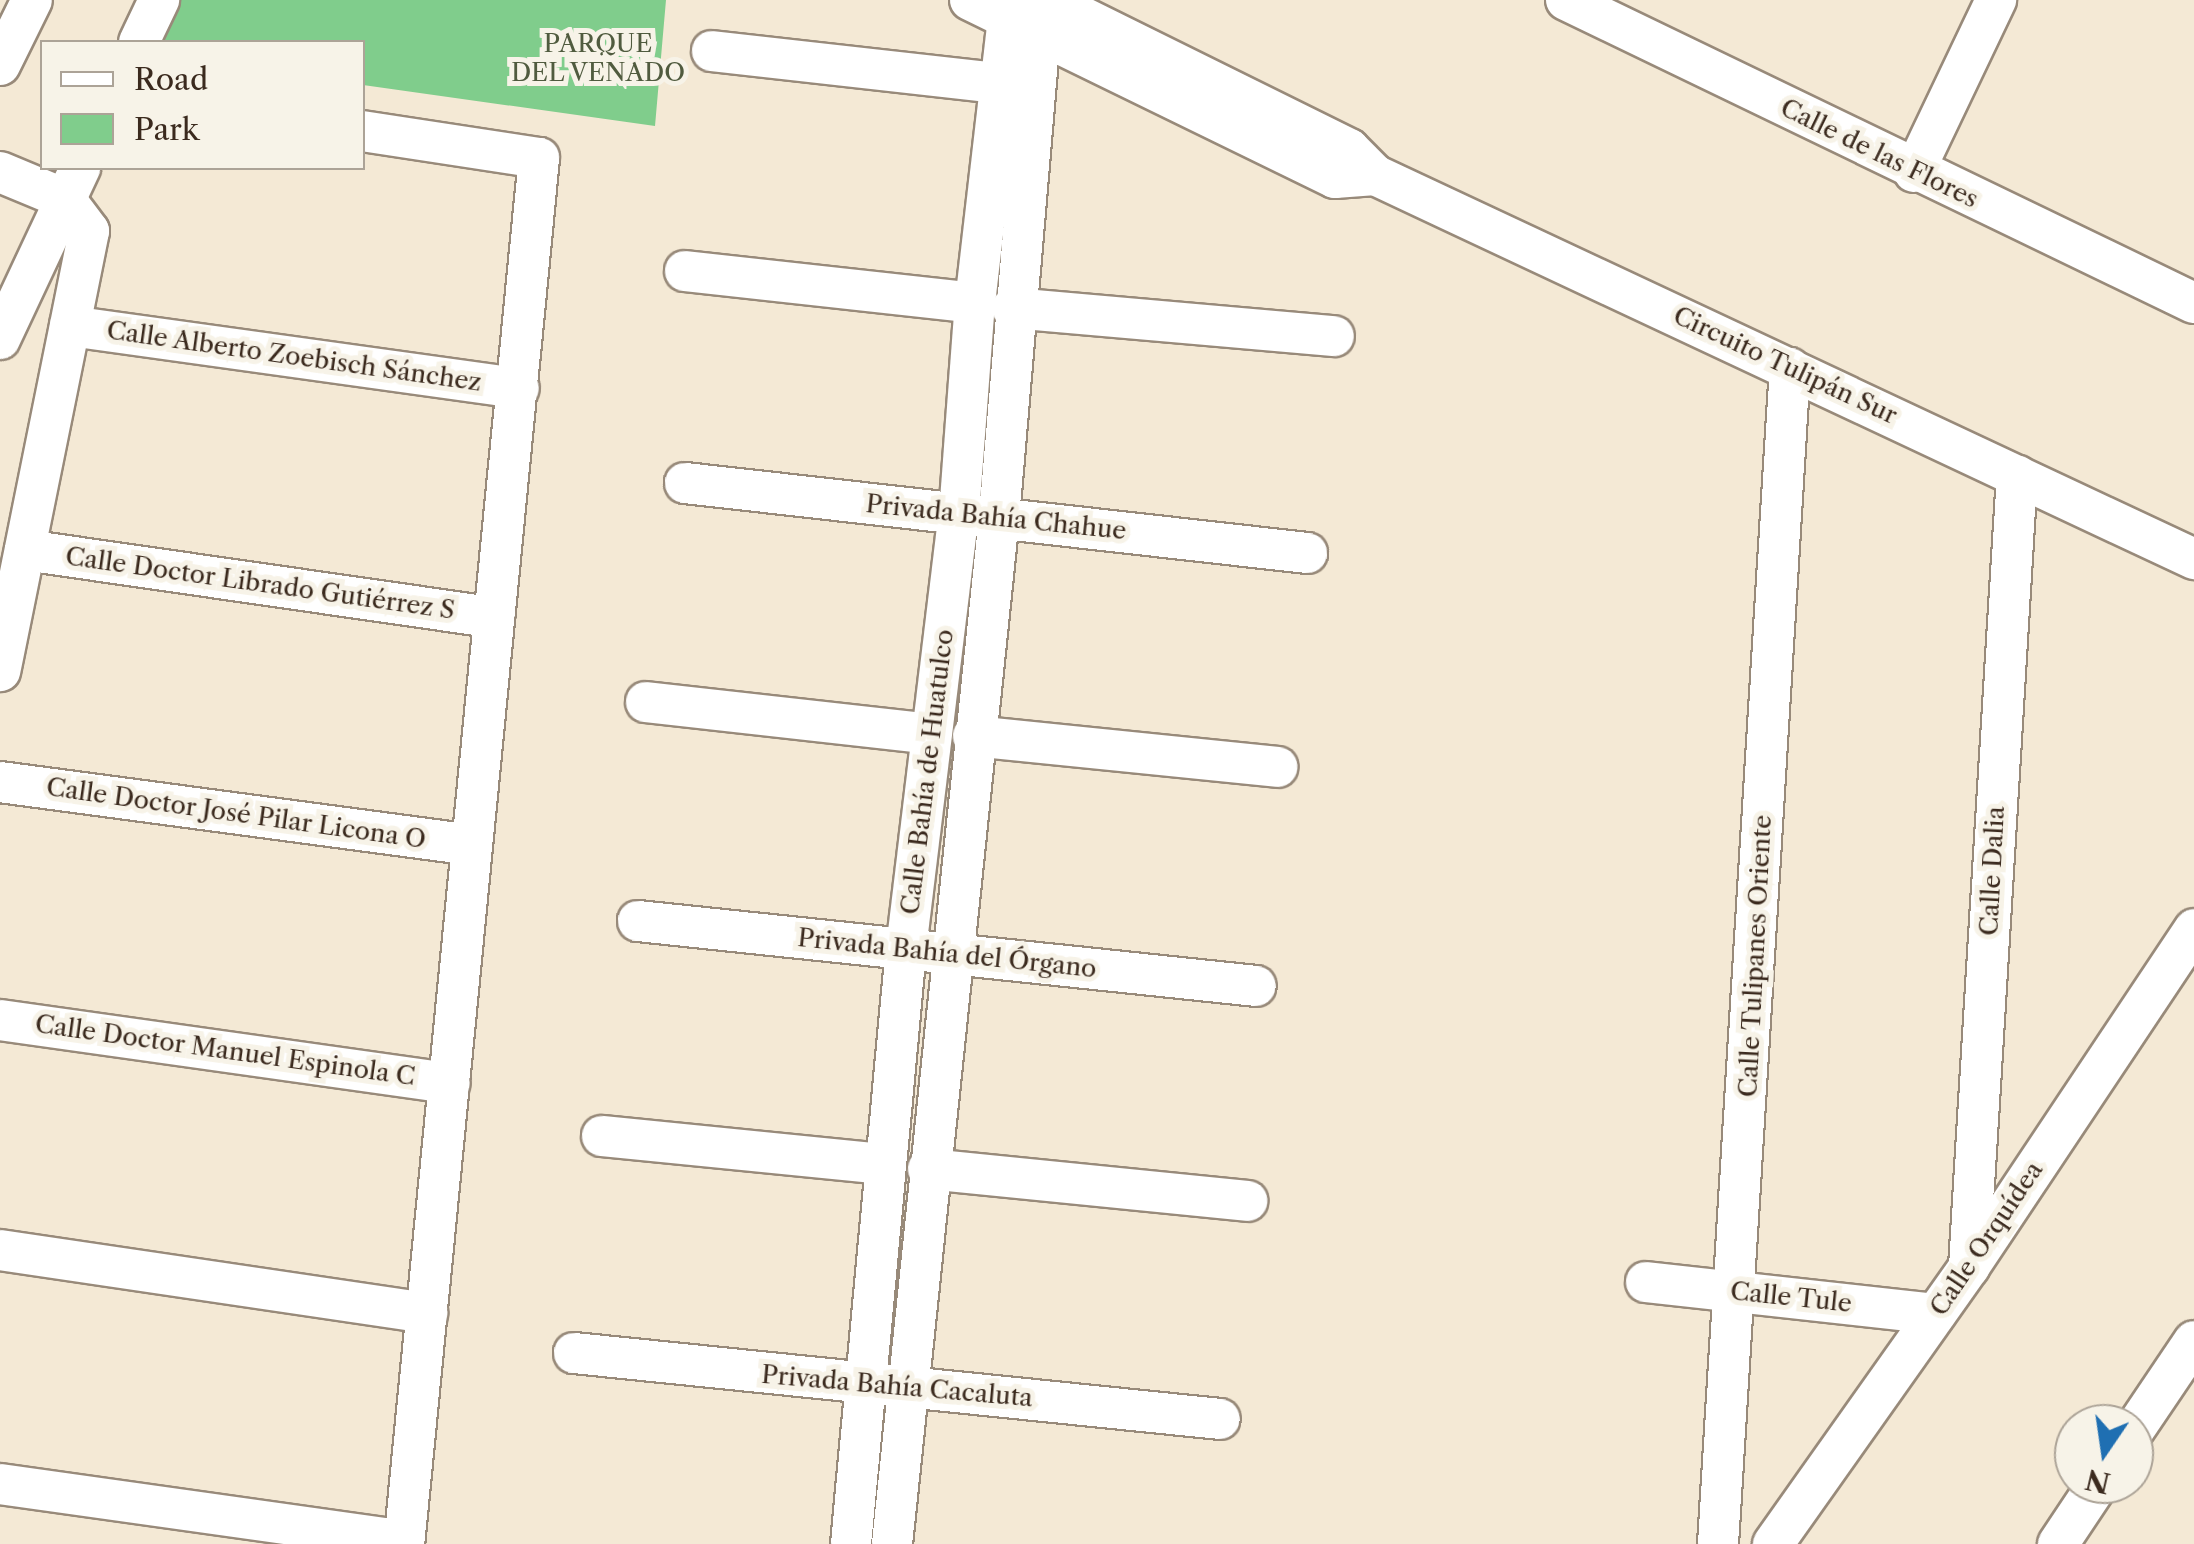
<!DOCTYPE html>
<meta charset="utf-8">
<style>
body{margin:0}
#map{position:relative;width:2194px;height:1544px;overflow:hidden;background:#f4e9d5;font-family:"Libre Caslon Text",serif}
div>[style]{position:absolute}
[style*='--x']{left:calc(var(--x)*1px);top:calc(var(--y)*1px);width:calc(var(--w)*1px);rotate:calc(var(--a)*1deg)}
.green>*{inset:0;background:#80cd8c}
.roads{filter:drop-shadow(2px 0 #988a7a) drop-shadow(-2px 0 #988a7a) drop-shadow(0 2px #988a7a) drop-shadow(0 -2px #988a7a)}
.minor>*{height:40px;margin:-20px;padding:0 20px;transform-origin:20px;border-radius:20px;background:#fff}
span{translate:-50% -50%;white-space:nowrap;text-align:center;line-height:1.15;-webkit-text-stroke:10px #f7f3e8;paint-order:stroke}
.park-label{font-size:25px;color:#505b3f}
.street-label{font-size:25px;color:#3b2a1e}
.legend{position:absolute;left:40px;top:40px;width:325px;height:130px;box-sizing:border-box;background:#f7f3e8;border:2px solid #aca397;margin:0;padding:12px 18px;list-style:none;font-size:30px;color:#3b2a1e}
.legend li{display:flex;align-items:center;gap:20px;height:50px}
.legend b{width:50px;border:2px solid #aca397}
.north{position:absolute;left:2054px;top:1404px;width:100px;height:100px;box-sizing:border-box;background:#f7f3e8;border:2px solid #aca397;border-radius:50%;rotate:193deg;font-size:28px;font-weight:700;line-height:40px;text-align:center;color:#3b2a1e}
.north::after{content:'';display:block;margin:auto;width:35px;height:45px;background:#1f6fb2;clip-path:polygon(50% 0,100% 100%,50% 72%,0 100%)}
</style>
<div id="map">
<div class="green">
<i style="clip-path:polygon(176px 0,666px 0,655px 126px,363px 85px,362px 42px,157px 42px)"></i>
</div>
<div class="roads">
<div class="minor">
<i style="--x:970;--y:0;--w:406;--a:26"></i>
<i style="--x:1335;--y:178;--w:40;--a:-4.3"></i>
<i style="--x:1048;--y:0;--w:336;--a:26.3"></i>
<i style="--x:1349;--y:149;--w:37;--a:45"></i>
<i style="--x:1375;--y:175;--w:905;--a:25.12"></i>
<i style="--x:1566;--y:0;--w:697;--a:25.76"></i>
<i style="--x:139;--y:42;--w:47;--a:-64.5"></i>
<i style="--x:712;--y:51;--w:288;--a:6.4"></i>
<i style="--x:0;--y:65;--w:72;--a:-63.8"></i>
<i style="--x:362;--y:131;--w:179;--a:8.7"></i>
<i style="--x:539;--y:158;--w:1393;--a:95.56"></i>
<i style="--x:0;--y:172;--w:70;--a:22.6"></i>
<i style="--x:65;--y:199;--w:40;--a:53"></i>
<i style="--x:89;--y:231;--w:449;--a:101.4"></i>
<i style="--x:1914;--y:172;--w:191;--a:-64.5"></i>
<i style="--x:685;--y:271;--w:292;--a:6.3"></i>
<i style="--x:1012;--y:308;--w:323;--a:5"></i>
<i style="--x:70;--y:326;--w:453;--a:7.9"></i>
<i style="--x:0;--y:339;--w:189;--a:-64.9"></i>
<i style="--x:685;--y:483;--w:626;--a:6.42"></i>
<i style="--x:25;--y:550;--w:474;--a:8.2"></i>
<i style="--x:646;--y:702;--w:287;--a:6.4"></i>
<i style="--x:973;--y:736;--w:306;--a:5.8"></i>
<i style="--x:0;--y:782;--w:476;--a:7.6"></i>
<i style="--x:638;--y:921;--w:621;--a:6"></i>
<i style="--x:0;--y:1020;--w:454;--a:8"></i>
<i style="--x:602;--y:1136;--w:284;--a:5.7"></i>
<i style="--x:928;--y:1169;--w:321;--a:5.7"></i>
<i style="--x:0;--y:1250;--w:432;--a:8.4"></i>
<i style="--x:1969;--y:1267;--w:793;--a:-86.53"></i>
<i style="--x:1646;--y:1282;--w:291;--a:6.3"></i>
<i style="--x:574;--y:1353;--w:649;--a:5.83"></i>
<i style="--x:2134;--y:1430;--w:107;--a:-56"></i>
<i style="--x:0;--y:1484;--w:408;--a:8"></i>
<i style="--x:851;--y:1544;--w:598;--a:-84.72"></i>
<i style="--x:906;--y:949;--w:438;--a:-83.1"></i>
<i style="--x:959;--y:514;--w:212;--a:-85.7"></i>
<i style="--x:975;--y:303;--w:305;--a:-83.4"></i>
<i style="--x:892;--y:1544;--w:1033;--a:-84.05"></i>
<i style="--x:999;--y:517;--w:519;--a:-85.14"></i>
<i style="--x:1718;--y:1544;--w:1178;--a:-86.5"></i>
<i style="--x:1773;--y:1544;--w:339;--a:-54.7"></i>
<i style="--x:1969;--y:1267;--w:406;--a:-56.3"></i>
<i style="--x:2058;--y:1544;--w:72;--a:-56.3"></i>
</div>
</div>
<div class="park-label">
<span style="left:598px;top:59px">PARQUE<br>DEL VENADO</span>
</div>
<div class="street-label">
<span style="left:1879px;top:154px;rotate:26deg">Calle de las Flores</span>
<span style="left:294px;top:357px;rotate:8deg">Calle Alberto Zoebisch Sánchez</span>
<span style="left:1785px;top:366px;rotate:25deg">Circuito Tulipán Sur</span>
<span style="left:996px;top:518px;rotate:6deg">Privada Bahía Chahue</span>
<span style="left:260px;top:584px;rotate:8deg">Calle Doctor Librado Gutiérrez S</span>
<span style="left:928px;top:772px;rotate:-83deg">Calle Bahía de Huatulco</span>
<span style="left:236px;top:814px;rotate:8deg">Calle Doctor José Pilar Licona O</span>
<span style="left:1993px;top:871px;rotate:-87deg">Calle Dalia</span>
<span style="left:947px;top:954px;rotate:6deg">Privada Bahía del Órgano</span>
<span style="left:1756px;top:956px;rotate:-87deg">Calle Tulipanes Oriente</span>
<span style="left:225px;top:1051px;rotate:8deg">Calle Doctor Manuel Espinola C</span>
<span style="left:1987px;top:1239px;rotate:-56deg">Calle Orquídea</span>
<span style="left:1791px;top:1298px;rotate:6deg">Calle Tule</span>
<span style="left:897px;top:1387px;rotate:5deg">Privada Bahía Cacaluta</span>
</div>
<ul class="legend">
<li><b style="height:12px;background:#fff"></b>Road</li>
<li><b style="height:28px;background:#80cd8c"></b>Park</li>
</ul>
<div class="north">N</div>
</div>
